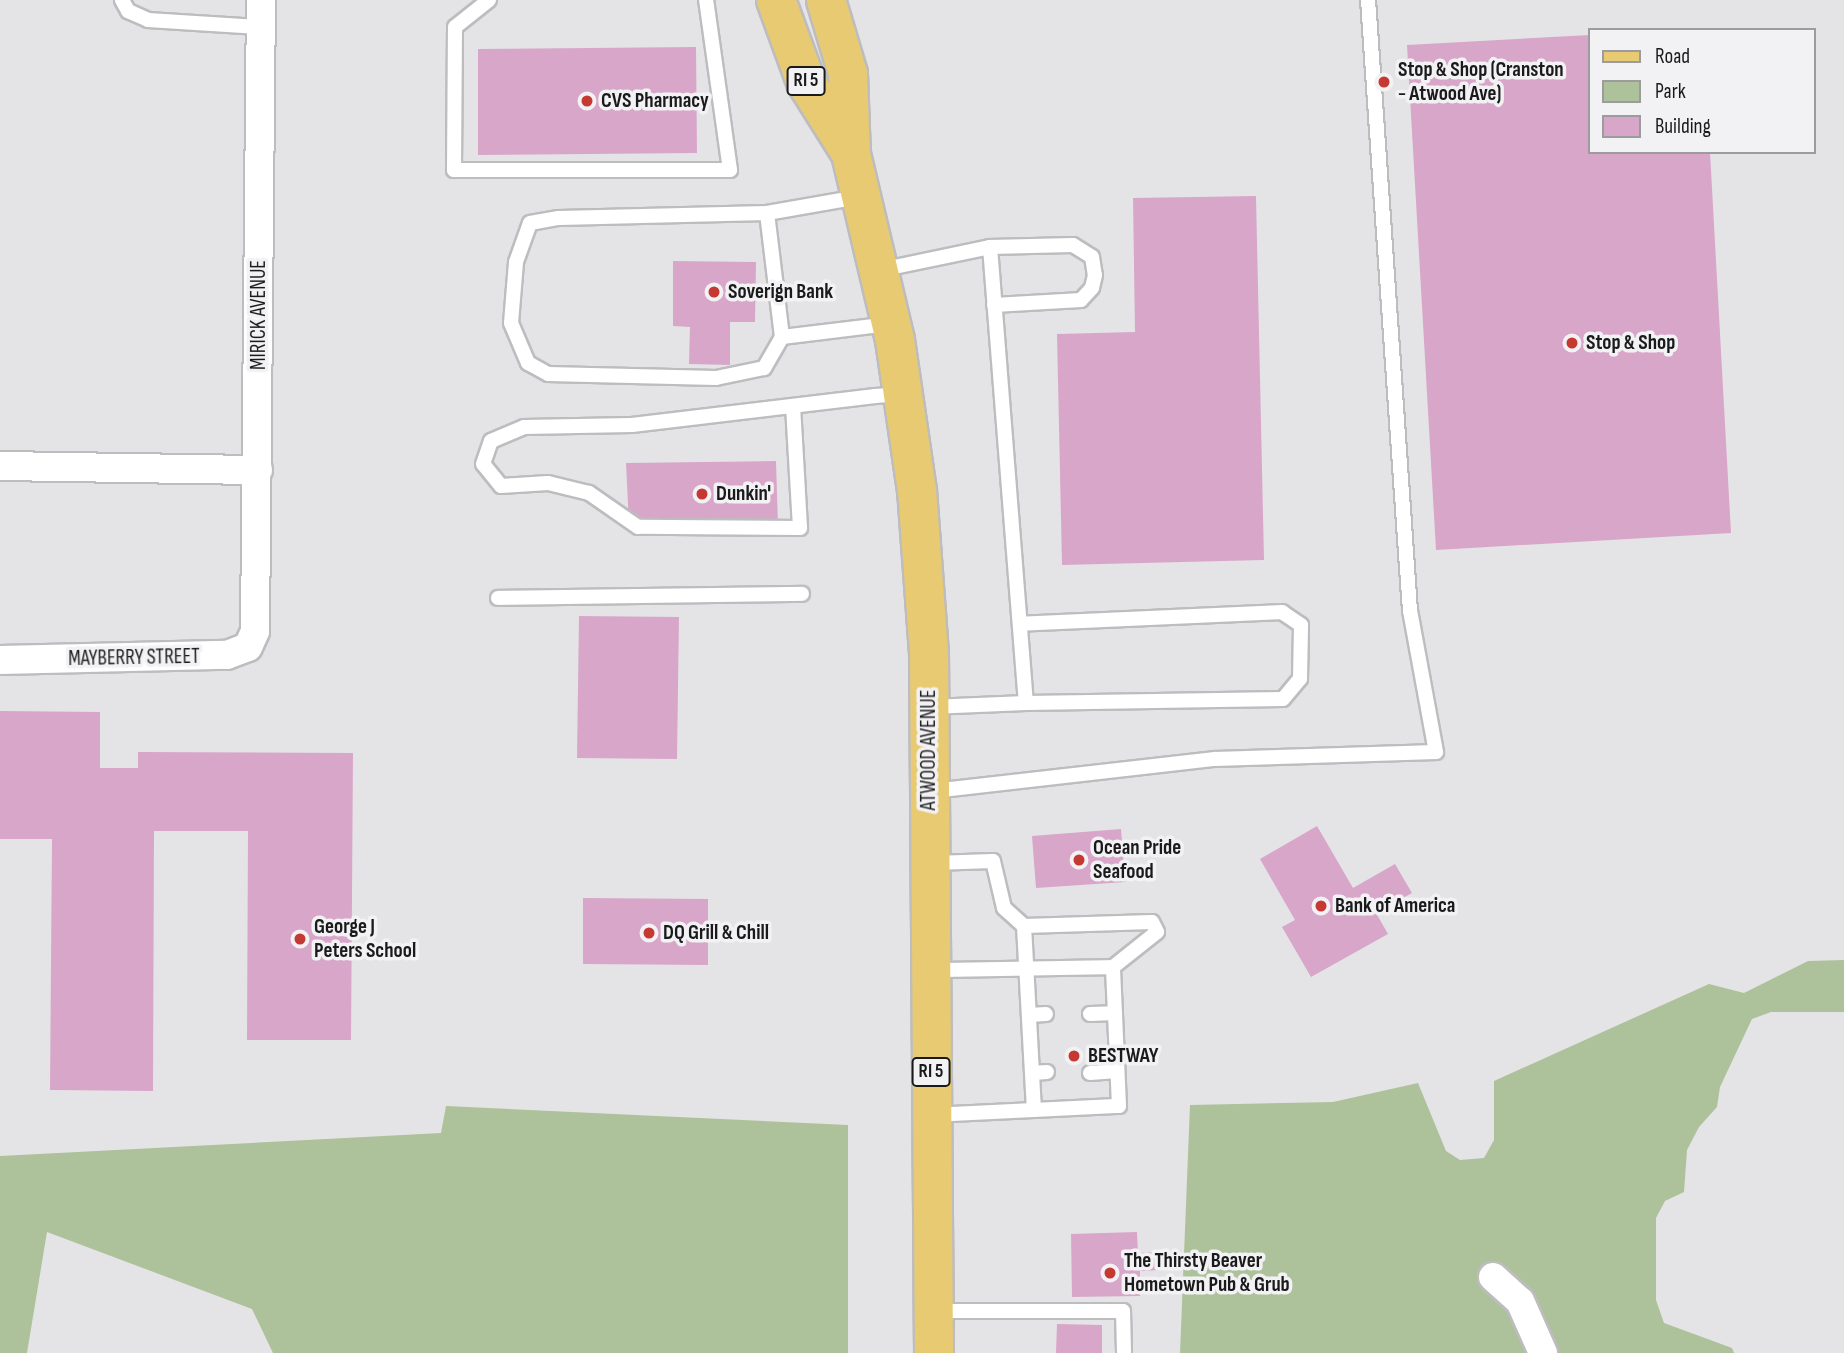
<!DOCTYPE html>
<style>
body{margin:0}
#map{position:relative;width:1844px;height:1353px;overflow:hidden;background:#e4e4e7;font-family:"Sofia Sans Condensed",sans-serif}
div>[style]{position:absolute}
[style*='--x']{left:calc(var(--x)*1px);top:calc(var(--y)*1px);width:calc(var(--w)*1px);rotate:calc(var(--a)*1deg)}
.green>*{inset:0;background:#adc29a}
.building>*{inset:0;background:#d8a6c9}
.roads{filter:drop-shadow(2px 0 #bdbdc0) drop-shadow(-2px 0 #bdbdc0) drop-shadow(0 2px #bdbdc0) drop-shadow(0 -2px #bdbdc0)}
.lane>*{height:14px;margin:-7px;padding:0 7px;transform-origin:7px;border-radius:7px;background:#fff}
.street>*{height:28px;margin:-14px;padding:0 14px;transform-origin:14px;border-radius:14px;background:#fff}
.primary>*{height:38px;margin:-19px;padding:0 19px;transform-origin:19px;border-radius:19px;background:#e8ca72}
.dots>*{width:19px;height:19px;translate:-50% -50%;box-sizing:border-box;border:4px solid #f2f1f4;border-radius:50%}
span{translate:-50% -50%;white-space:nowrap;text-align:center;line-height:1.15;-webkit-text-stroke:7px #f2f1f4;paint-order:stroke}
.shield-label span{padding:2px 5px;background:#f2f1f4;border:2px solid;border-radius:5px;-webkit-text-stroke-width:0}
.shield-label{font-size:19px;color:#1a1a1b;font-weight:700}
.poi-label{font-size:21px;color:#1a1a1b;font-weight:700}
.left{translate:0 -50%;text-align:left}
.street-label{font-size:21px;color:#1a1a1b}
.legend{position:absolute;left:1588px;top:28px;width:228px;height:126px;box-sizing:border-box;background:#f2f1f4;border:2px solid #9c9b9d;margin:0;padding:9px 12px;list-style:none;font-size:21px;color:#1a1a1b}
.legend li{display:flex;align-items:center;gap:14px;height:35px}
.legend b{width:35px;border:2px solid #9c9b9d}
</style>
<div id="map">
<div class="green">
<i style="clip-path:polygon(1844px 960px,1844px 1012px,1771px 1012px,1752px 1019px,1720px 1087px,1717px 1107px,1699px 1127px,1687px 1150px,1684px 1192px,1665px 1201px,1656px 1218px,1656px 1300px,1664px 1323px,1732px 1348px,1734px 1353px,1180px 1353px,1190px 1105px,1333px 1102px,1418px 1083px,1446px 1151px,1460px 1160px,1484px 1158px,1494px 1140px,1494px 1081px,1709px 984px,1744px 993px,1808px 961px)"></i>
<i style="clip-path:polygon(446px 1106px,848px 1125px,848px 1353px,273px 1353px,252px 1309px,47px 1232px,27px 1353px,0 1353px,0 1156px,441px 1133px)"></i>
</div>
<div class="building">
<i style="clip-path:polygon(1590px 35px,1590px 152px,1710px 152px,1731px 533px,1436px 550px,1407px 45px)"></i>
<i style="clip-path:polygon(696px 47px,697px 153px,478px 155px,478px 49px)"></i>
<i style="clip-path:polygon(1256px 196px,1264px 560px,1062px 565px,1057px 334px,1135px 332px,1133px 198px)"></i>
<i style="clip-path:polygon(673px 261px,756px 262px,755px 322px,730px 322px,730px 365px,689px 364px,690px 327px,673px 326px)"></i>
<i style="clip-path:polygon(776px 461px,778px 526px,629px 524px,626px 463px)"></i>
<i style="clip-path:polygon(579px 616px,679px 617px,677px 759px,577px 758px)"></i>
<i style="clip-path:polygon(0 711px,100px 712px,100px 768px,138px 768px,138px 752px,353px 753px,351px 1040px,247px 1040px,248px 831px,154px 831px,153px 1091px,50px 1090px,52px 839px,0 839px)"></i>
<i style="clip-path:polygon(1317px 826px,1353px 888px,1395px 864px,1412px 893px,1376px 913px,1388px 934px,1311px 977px,1282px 927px,1295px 920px,1260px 859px)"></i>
<i style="clip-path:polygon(1121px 829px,1125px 882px,1036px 888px,1032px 836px)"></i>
<i style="clip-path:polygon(583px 898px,708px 899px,708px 965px,583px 964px)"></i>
<i style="clip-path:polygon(1137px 1232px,1138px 1253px,1160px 1252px,1160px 1270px,1140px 1271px,1140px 1296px,1072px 1297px,1071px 1234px)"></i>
<i style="clip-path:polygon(1057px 1324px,1102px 1325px,1102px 1353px,1056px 1353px)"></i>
</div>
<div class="roads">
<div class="lane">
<i style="--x:122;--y:0;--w:13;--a:61"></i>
<i style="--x:128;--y:11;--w:22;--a:24"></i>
<i style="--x:148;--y:20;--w:111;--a:3.6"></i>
<i style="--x:489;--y:0;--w:43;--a:141.5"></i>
<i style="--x:455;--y:27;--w:143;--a:90.4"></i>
<i style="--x:454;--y:170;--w:276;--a:0"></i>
<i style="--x:730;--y:170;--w:172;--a:-98"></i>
<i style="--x:767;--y:213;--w:125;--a:83.1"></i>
<i style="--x:782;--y:337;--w:36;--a:120"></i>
<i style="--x:764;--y:368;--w:49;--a:168.2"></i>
<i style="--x:716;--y:378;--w:168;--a:-178.6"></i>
<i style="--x:548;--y:374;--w:23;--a:-151"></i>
<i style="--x:528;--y:363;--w:43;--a:-113"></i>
<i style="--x:511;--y:323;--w:61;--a:-85.3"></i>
<i style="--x:516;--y:262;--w:41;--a:-70.3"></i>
<i style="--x:530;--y:223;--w:29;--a:-10"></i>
<i style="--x:559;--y:218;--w:208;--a:-1.4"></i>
<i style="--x:767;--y:213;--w:93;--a:-9.9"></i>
<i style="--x:990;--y:247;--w:83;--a:-1.4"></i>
<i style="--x:1073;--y:245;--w:22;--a:32"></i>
<i style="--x:1092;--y:257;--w:18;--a:81"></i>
<i style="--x:1095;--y:275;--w:13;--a:103"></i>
<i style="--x:1092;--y:288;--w:16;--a:133"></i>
<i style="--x:1081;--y:300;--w:87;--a:176.7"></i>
<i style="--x:880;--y:270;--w:112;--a:-11.8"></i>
<i style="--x:990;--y:247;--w:457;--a:85.5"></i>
<i style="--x:1026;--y:703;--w:257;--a:-0.9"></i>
<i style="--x:1283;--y:699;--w:26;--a:-50"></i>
<i style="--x:1300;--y:679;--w:54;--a:-88.9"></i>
<i style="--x:1301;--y:625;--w:23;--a:-146"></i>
<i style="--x:1282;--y:612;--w:260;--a:177.4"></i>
<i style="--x:782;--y:337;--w:109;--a:-6.9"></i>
<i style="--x:793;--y:406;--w:122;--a:86.7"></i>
<i style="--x:800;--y:528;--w:162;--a:-179.6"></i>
<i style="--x:638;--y:527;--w:60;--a:-145.2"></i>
<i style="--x:589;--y:493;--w:42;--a:-166.3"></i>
<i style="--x:548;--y:483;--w:47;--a:176.3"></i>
<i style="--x:501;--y:486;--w:28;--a:-129"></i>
<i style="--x:483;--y:464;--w:24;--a:-71"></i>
<i style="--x:491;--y:441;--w:36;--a:-23"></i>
<i style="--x:524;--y:427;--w:108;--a:-1.1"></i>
<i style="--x:632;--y:425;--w:245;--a:-6.8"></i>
<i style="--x:875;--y:396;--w:27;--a:-4"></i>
<i style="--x:498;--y:598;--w:304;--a:-0.8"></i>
<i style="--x:930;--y:707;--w:96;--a:-2.4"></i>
<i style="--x:933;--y:791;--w:284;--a:-6.5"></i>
<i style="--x:1215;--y:759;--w:221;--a:-1.8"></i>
<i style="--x:1436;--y:752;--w:143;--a:-100.4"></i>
<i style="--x:1410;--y:611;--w:612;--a:-93.93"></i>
<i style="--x:933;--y:863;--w:60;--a:-1.9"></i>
<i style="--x:993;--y:861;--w:48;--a:76.8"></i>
<i style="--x:1004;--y:908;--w:27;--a:42"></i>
<i style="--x:1024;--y:926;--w:184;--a:86.9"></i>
<i style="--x:1024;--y:926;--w:128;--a:-1.8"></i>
<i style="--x:1152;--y:922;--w:11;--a:63"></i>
<i style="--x:1157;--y:932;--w:56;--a:141.5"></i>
<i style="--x:1090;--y:1014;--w:25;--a:-2"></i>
<i style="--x:1029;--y:1015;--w:17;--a:-3"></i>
<i style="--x:1032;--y:1073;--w:15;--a:-4"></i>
<i style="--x:1090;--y:1073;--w:27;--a:-4"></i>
<i style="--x:933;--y:1115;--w:186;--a:-2.8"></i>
<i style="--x:1119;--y:1106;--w:139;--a:-92.5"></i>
<i style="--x:1113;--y:967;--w:179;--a:179"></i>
<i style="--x:935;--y:1311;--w:188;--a:0"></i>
<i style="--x:1123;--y:1311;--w:42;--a:88.6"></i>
</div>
<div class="street">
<i style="--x:0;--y:466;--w:258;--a:0.9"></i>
<i style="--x:0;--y:660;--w:227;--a:-1.3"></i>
<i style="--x:227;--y:655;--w:22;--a:-21"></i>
<i style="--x:248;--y:647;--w:17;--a:-66"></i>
<i style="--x:255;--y:631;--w:631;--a:-89.46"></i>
<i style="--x:1493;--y:1277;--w:36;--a:42"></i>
<i style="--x:1520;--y:1301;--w:57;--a:66.1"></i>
</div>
<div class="primary">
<i style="--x:776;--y:0;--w:87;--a:69.9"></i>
<i style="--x:806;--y:82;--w:83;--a:57.8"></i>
<i style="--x:826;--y:0;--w:77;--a:73.4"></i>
<i style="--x:848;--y:74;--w:80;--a:87.9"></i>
<i style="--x:851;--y:154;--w:191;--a:76.7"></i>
<i style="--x:895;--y:340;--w:152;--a:81.7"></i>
<i style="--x:917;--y:490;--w:164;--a:85.8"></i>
<i style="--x:929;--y:654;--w:699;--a:89.59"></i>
</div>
</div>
<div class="dots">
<i style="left:1384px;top:82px;background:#c63832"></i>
<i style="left:587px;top:101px;background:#c63832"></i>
<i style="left:714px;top:292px;background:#c63832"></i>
<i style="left:1572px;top:343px;background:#c63832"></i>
<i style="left:702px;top:494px;background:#c63832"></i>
<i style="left:1079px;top:860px;background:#c63832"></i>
<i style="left:1321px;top:906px;background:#c63832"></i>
<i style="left:649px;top:933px;background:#c63832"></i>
<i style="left:300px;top:939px;background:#c63832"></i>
<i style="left:1074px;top:1056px;background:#c63832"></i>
<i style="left:1110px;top:1273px;background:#c63832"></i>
</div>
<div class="shield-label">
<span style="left:806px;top:81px">RI 5</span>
<span style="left:931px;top:1072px">RI 5</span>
</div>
<div class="poi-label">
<span class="left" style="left:1398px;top:82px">Stop &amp; Shop (Cranston<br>- Atwood Ave)</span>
<span class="left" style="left:601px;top:101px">CVS Pharmacy</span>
<span class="left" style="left:728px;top:292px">Soverign Bank</span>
<span class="left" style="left:1586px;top:343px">Stop &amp; Shop</span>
<span class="left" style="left:716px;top:494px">Dunkin'</span>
<span class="left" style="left:1093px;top:860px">Ocean Pride<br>Seafood</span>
<span class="left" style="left:1335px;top:906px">Bank of America</span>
<span class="left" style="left:314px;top:939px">George J<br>Peters School</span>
<span class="left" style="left:663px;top:933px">DQ Grill &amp; Chill</span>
<span class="left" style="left:1088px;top:1056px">BESTWAY</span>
<span class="left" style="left:1124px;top:1273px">The Thirsty Beaver<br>Hometown Pub &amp; Grub</span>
</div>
<div class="street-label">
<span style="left:259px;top:315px;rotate:-90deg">MIRICK AVENUE</span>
<span style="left:134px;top:658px;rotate:-1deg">MAYBERRY STREET</span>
<span style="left:929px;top:750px;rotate:-90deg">ATWOOD AVENUE</span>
</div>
<ul class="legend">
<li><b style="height:9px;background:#e8ca72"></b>Road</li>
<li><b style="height:19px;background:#adc29a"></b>Park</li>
<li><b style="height:19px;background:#d8a6c9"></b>Building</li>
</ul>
</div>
